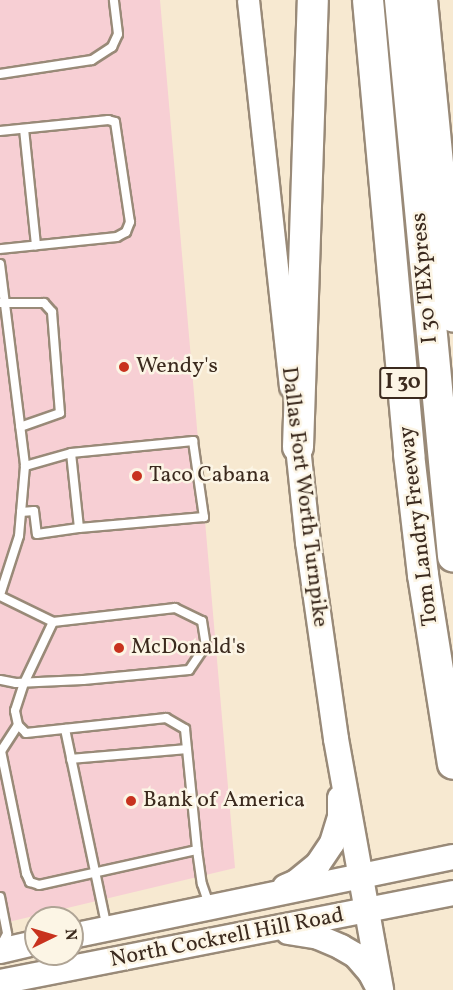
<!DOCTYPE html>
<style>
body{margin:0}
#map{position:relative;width:453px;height:990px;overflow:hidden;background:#f7e9d1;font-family:Vollkorn,serif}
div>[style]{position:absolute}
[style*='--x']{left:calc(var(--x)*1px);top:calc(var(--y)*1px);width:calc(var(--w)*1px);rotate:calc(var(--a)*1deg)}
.built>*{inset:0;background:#f7cfd4}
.roads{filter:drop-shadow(2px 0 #998a78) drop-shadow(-2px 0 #998a78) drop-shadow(0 2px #998a78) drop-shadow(0 -2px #998a78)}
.service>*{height:8px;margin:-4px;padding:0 4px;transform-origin:4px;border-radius:4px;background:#fff}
.tertiary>*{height:21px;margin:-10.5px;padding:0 10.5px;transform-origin:10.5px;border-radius:10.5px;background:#fff}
.secondary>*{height:24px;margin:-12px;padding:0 12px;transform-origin:12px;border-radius:12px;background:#fff}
.motorway>*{height:30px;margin:-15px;padding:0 15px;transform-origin:15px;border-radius:15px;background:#fff}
.dots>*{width:16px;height:16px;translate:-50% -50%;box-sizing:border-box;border:3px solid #fcf5e5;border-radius:50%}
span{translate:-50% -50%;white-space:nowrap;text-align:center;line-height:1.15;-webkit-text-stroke:5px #fcf5e5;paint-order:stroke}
.shield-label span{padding:2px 4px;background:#fcf5e5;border:2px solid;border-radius:4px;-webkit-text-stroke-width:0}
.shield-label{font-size:21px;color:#3b2a1e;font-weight:700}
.street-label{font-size:22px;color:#3b2a1e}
.poi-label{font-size:22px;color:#3b2a1e}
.left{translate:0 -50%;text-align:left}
.north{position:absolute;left:24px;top:906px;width:60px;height:60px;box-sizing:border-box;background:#fcf5e5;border:2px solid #afa495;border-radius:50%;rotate:85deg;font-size:16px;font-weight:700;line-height:24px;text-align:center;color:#3b2a1e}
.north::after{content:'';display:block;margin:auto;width:21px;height:27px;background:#c8321e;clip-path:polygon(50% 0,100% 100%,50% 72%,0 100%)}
</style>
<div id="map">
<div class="built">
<i style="clip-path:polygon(0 0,160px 0,235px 868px,0 924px)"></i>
</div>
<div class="roads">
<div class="service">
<i style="--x:0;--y:74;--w:93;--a:-8.7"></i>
<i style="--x:92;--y:60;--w:24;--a:-33"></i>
<i style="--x:112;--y:47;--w:14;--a:-65"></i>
<i style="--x:118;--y:34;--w:34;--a:-97"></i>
<i style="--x:24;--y:129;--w:117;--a:84.1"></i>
<i style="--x:0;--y:131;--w:109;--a:-5.8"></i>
<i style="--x:108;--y:120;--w:7;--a:16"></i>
<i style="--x:115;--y:122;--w:101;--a:81.5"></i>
<i style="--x:130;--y:222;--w:11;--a:112"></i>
<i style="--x:126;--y:232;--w:10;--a:151"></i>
<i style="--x:117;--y:237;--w:118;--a:174.1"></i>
<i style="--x:0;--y:264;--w:204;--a:82.9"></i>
<i style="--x:25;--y:466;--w:70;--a:94.9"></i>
<i style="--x:19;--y:536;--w:62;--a:107.9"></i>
<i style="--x:0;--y:303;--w:44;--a:0"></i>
<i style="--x:44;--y:303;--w:12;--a:48"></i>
<i style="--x:52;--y:312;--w:101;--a:85.5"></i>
<i style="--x:60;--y:413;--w:42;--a:160.7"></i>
<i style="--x:71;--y:453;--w:123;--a:-5.6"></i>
<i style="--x:193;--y:441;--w:77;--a:81.8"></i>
<i style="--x:204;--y:517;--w:125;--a:175"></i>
<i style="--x:21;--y:512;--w:13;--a:-4"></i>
<i style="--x:34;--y:511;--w:23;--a:83"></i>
<i style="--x:37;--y:534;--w:42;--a:-8.1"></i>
<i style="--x:79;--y:528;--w:75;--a:-96.1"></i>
<i style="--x:71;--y:453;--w:48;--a:164.2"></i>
<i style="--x:0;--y:596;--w:59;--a:26.1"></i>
<i style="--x:53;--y:622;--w:123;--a:-6.5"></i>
<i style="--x:175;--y:608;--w:30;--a:26"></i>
<i style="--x:202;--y:621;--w:24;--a:81"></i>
<i style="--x:206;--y:645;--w:30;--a:124"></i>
<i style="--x:189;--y:670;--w:106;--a:174.6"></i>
<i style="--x:83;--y:680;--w:67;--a:177.4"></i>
<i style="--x:16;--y:683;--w:16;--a:-169"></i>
<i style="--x:53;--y:622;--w:68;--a:115.4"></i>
<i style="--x:24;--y:683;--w:29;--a:108"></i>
<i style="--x:15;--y:711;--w:14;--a:78"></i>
<i style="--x:18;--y:725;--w:11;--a:45"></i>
<i style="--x:26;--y:733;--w:141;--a:-6.1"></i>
<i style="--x:166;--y:718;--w:22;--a:30"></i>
<i style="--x:185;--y:729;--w:122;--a:84.3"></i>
<i style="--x:197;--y:850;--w:34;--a:82"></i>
<i style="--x:202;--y:884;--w:21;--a:71"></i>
<i style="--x:18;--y:725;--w:31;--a:123"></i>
<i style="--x:1;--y:751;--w:125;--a:78.4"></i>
<i style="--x:26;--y:873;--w:10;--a:66"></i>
<i style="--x:30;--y:882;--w:9;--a:18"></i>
<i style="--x:39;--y:885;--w:162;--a:-12.5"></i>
<i style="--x:65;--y:729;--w:203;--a:78.1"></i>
<i style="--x:71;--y:759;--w:116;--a:-4.9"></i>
<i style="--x:0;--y:897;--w:38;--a:79"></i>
<i style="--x:7;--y:934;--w:15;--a:118"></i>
</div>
<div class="tertiary">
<i style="--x:248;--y:0;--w:389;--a:83.8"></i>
</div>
<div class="secondary">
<i style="--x:298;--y:447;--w:96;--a:84"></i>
<i style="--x:308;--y:542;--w:199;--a:81.9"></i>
<i style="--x:336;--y:739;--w:255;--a:79.8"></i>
<i style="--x:285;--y:887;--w:12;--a:-24"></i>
<i style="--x:296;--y:882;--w:28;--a:-39"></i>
<i style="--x:318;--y:864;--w:25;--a:-56"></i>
<i style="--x:332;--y:843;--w:27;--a:-73"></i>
<i style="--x:340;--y:817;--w:19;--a:-90"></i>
<i style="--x:288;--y:932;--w:30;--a:9"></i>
<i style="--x:318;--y:937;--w:25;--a:23"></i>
<i style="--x:341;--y:947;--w:16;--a:30"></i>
<i style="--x:355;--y:955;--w:23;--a:49"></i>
<i style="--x:370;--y:972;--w:15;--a:62"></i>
<i style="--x:72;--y:936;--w:389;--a:-11.7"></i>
<i style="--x:0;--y:951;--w:37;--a:-13"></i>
<i style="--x:0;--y:982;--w:462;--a:-11.1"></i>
</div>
<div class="motorway">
<i style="--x:368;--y:0;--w:456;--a:84.8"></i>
<i style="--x:409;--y:454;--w:122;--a:83.4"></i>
<i style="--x:423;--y:575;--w:191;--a:81"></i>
<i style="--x:400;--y:0;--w:559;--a:84.55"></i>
<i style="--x:422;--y:0;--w:318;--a:84.4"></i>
<i style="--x:298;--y:447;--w:447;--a:-88.1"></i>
</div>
</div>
<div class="dots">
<i style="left:124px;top:367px;background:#c8321e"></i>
<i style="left:137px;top:476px;background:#c8321e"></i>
<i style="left:119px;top:648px;background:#c8321e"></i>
<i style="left:131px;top:801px;background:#c8321e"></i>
</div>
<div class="shield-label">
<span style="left:403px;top:383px">I 30</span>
</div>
<div class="street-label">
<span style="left:425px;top:278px;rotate:-95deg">I 30 TEXpress</span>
<span style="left:304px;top:497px;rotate:83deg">Dallas Fort Worth Turnpike</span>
<span style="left:419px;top:526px;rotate:-97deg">Tom Landry Freeway</span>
<span style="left:227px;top:938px;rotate:-11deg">North Cockrell Hill Road</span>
</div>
<div class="poi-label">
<span class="left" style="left:136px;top:367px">Wendy's</span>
<span class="left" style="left:149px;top:476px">Taco Cabana</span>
<span class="left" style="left:131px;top:648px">McDonald's</span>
<span class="left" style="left:143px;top:801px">Bank of America</span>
</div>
<div class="north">N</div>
</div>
